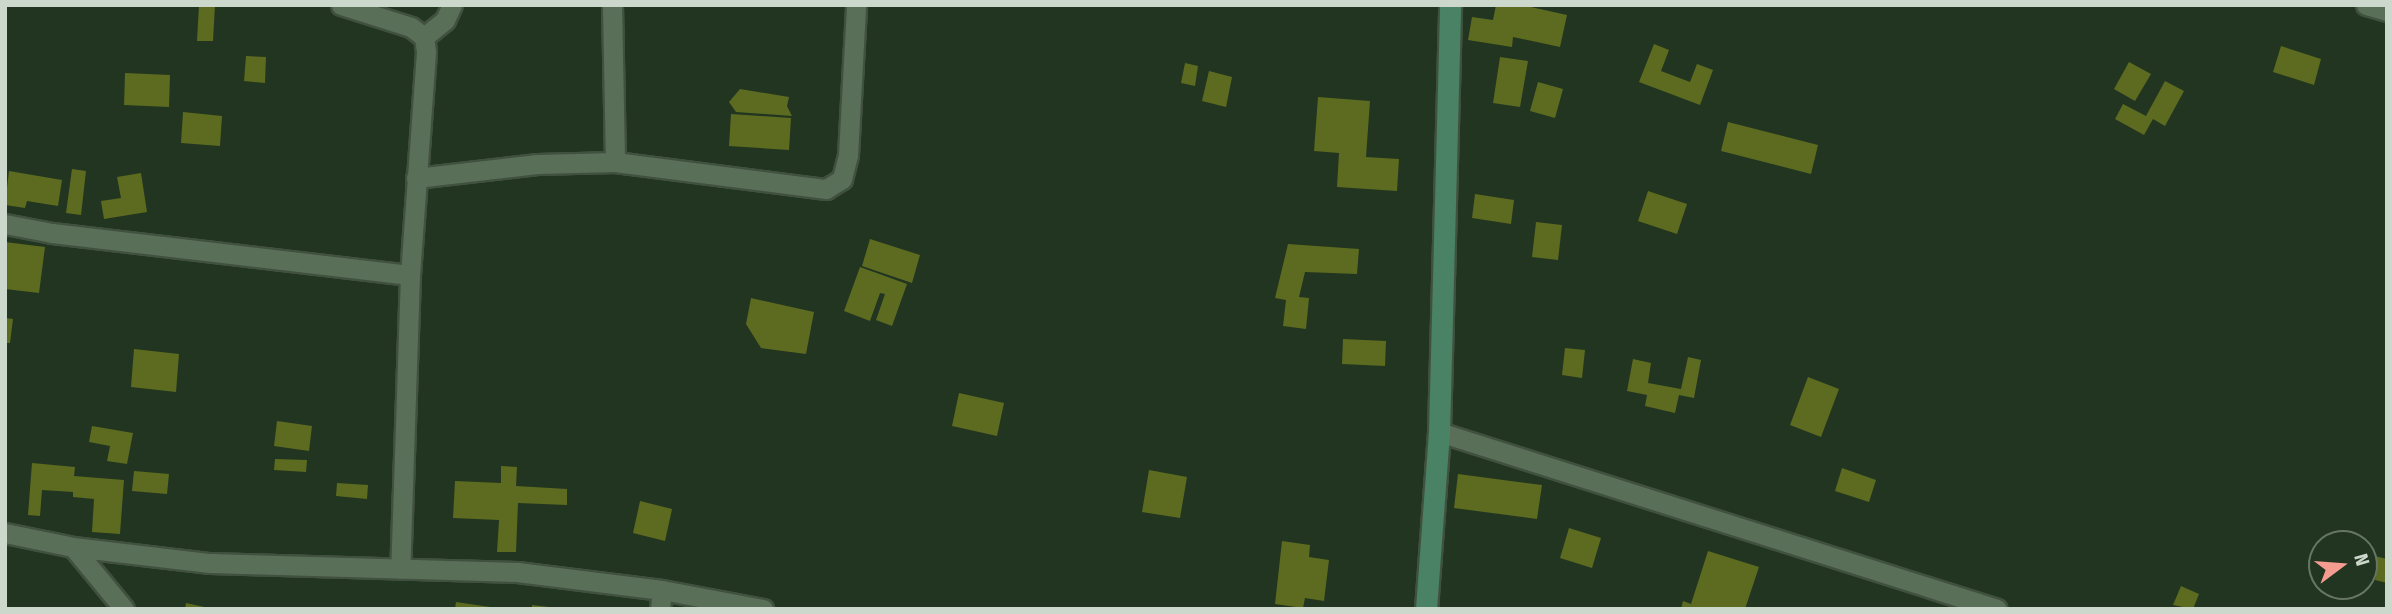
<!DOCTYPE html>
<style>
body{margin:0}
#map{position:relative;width:2392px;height:614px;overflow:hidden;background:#223521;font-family:"Fira Sans Condensed",sans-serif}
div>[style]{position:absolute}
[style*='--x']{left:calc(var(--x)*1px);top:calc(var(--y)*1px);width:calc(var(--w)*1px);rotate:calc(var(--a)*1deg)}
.building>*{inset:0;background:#5c6b1f}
.roads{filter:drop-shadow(2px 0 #41513f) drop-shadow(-2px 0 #41513f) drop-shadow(0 2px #41513f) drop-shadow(0 -2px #41513f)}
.street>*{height:19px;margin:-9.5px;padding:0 9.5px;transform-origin:9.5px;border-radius:9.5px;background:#5a6f58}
.secondary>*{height:21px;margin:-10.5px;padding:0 10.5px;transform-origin:10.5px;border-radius:10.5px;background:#498264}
span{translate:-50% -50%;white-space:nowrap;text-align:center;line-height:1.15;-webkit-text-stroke:7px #223521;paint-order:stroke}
.frame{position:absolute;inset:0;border:7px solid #ccd8cb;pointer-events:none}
.north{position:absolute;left:2308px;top:530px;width:70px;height:70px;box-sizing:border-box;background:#223521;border:2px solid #667665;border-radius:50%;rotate:74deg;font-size:19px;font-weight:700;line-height:28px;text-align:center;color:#ccd8cb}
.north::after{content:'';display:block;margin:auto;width:24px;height:32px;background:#f59c91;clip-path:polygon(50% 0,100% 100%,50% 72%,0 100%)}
</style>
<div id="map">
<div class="building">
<i style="clip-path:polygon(199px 5px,215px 5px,213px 41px,197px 41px)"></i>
<i style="clip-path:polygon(1496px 5px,1522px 5px,1567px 15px,1560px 47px,1513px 37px,1512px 47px,1468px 40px,1472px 17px,1493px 20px)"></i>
<i style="clip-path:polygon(1654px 44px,1669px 50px,1661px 71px,1690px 82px,1697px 64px,1713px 70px,1700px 105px,1639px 82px)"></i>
<i style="clip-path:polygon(2281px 46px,2321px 59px,2314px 85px,2273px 72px)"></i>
<i style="clip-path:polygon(246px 56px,266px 57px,265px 83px,244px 81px)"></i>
<i style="clip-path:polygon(1500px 57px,1528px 61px,1520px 107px,1493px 103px)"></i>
<i style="clip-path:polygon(2129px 62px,2151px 74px,2135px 101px,2114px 89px)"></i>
<i style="clip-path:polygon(1185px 63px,1198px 66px,1195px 86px,1181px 83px)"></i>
<i style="clip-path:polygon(1209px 71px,1232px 77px,1226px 107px,1202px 101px)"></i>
<i style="clip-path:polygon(125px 73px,170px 75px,169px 107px,124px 105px)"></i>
<i style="clip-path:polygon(2165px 81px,2184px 91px,2165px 126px,2153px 119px,2144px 135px,2115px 119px,2123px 104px,2146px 116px)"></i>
<i style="clip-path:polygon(1538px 82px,1563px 89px,1555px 118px,1530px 111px)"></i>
<i style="clip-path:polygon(740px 89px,789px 97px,787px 106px,792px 116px,736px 112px,729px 102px)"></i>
<i style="clip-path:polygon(1318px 97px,1370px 101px,1366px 157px,1399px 159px,1397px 191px,1337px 187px,1339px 153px,1314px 151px)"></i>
<i style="clip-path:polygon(183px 112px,222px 116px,220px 146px,181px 143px)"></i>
<i style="clip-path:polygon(731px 114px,791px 118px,789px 150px,729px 146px)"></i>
<i style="clip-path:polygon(1728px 122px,1818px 145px,1811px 174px,1721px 151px)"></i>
<i style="clip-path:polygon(72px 169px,86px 171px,81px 215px,66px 213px)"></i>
<i style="clip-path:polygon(9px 171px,62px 180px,58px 206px,27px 201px,25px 208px,5px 205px)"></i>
<i style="clip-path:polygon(141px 173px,147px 212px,104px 219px,101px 201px,121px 198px,117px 177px)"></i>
<i style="clip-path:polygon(1648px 191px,1687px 204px,1677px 234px,1638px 221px)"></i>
<i style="clip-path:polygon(1475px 194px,1514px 200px,1511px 224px,1472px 218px)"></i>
<i style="clip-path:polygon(1536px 222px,1562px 225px,1558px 260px,1532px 257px)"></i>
<i style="clip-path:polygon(870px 239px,920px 255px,912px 283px,862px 266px)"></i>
<i style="clip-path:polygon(5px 242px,45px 247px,39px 293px,5px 289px)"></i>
<i style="clip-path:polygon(1288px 244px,1359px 249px,1357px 274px,1305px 272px,1299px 297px,1309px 298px,1306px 329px,1283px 326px,1286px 300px,1275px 298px)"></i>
<i style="clip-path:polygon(860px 267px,907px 284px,892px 326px,876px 320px,885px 294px,880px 293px,870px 321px,844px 311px)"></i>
<i style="clip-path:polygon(751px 298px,814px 312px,806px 354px,761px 348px,746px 324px)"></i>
<i style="clip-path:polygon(5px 318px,13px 319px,10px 343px,5px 343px)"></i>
<i style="clip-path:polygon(1343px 339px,1386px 341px,1385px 366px,1342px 364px)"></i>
<i style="clip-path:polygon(1565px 348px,1585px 350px,1582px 378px,1562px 375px)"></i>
<i style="clip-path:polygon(134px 349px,179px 354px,176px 392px,131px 387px)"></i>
<i style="clip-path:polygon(1688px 357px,1701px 360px,1694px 398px,1679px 395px,1675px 413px,1645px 406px,1647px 395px,1627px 391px,1633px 359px,1651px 363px,1648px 383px,1681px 389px)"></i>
<i style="clip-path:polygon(1808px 377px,1839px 389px,1821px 437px,1790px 425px)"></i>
<i style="clip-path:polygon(959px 393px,1004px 403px,997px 436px,952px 426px)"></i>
<i style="clip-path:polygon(277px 421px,312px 426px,309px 451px,274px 446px)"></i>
<i style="clip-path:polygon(92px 426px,133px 433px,127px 464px,107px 461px,110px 446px,89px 442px)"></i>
<i style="clip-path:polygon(275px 459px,307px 460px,306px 472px,274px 470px)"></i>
<i style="clip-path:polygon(32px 463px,75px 467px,74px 476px,124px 480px,120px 534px,92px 532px,94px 499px,73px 497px,73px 492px,42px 490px,40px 516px,28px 515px)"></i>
<i style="clip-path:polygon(501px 466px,517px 467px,516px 486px,567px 489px,567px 505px,518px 503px,516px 552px,497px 552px,499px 520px,453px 518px,455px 481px,501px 483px)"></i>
<i style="clip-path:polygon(1842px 468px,1876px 480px,1869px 502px,1835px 491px)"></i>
<i style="clip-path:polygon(1149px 470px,1187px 477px,1180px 518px,1142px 512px)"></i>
<i style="clip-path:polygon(134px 471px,169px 474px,167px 494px,132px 491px)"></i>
<i style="clip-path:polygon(1458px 474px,1542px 485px,1537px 519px,1454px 508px)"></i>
<i style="clip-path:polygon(337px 483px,368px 485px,367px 499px,336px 496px)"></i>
<i style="clip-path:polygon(640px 501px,672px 509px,665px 541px,633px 533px)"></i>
<i style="clip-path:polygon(1569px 528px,1601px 538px,1592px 568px,1560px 558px)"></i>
<i style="clip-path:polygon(1282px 541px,1310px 545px,1309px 557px,1329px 560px,1324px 601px,1305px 598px,1303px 608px,1275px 604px)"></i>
<i style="clip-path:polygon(1708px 551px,1759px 567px,1745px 609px,1681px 609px,1683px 601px,1691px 604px)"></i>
<i style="clip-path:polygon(2366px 554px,2387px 559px,2387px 583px,2375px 580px,2376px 574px,2364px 571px)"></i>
<i style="clip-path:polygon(2181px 586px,2199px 594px,2193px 609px,2173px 605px)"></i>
<i style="clip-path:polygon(456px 602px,490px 607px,490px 609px,455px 609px)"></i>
<i style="clip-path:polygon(186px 603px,209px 608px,209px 609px,185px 609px)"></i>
<i style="clip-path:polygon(532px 605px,549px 607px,548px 609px,532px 609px)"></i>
</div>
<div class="roads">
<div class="street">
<i style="--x:341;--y:5;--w:73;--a:17.4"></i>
<i style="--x:411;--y:27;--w:16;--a:38"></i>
<i style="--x:424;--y:37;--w:15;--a:82"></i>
<i style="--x:426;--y:52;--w:224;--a:94.1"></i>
<i style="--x:410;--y:275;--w:294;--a:91.9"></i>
<i style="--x:612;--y:5;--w:157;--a:88.9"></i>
<i style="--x:2366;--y:5;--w:22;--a:16"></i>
<i style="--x:424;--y:37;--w:27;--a:-39"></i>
<i style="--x:445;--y:20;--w:17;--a:-65"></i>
<i style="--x:416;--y:178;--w:122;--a:-6.6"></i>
<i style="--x:537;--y:164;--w:78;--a:-1.5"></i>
<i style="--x:615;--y:162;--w:213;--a:7.3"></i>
<i style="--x:826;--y:189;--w:19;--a:-32"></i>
<i style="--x:842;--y:179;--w:25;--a:-76"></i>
<i style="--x:848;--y:155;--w:150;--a:-86.9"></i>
<i style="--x:5;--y:224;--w:48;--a:10.8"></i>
<i style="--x:52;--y:233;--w:360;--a:6.7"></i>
<i style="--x:1439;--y:432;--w:585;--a:17.6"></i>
<i style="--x:5;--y:533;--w:69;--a:11.6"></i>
<i style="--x:73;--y:547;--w:138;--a:6.7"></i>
<i style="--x:210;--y:563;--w:307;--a:1.7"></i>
<i style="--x:517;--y:572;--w:146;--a:7.1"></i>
<i style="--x:662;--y:590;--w:103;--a:10.7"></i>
<i style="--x:73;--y:547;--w:80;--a:50.6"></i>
<i style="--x:660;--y:609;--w:19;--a:-84"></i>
</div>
<div class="secondary">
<i style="--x:1426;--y:609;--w:177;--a:-85.8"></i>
<i style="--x:1439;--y:432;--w:427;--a:-88.5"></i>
</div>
</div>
<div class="frame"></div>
<div class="north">N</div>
</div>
